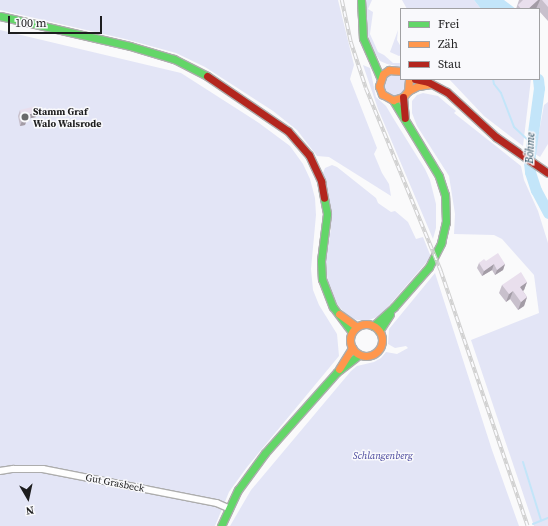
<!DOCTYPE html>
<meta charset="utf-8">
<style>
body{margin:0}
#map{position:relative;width:548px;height:526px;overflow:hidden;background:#fafafb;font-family:"Source Serif 4",serif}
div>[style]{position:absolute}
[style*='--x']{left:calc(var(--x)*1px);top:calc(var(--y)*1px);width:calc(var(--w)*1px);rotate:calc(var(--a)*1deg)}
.green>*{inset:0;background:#e3e5f6}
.water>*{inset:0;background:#c3e5f9}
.stream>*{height:2px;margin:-1px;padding:0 1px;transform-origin:1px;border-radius:1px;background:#c3e5f9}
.river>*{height:11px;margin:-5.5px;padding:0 5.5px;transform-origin:5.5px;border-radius:5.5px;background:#c3e5f9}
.roads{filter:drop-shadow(1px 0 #adadad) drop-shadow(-1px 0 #adadad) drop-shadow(0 1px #adadad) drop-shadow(0 -1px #adadad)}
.street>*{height:5.5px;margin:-2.75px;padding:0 2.75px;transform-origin:2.75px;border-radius:2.75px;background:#fefefe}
.fast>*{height:7px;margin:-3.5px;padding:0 3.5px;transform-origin:3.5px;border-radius:3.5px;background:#63d668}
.slow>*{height:7px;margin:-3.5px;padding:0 3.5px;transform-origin:3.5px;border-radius:3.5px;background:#ff974d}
.slow>.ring{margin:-3.5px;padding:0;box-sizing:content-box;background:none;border:7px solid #ff974d;border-radius:50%}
.jam>*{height:7px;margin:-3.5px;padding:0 3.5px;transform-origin:3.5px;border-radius:3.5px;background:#b3261e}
.rail>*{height:3.5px;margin-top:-1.75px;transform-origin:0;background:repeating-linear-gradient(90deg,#f9f9fc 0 6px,#d0d0d0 0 12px);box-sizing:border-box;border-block:1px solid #d0d0d0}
.wall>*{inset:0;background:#c8c0cc}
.shaded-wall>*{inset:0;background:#a39ca6}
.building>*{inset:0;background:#e9dfed}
.dots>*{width:11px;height:11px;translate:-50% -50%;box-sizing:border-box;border:2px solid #f9f9fc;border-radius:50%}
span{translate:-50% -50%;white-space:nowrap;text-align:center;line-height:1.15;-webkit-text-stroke:3px #f9f9fc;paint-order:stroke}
.poi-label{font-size:10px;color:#1d1d1e;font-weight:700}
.left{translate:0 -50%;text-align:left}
.park-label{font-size:10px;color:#47459b;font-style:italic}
.street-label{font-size:10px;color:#1d1d1e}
.water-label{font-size:11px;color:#183d50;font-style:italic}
.legend{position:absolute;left:400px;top:8px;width:140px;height:72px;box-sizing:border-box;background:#f9f9fc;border:1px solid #a1a1a3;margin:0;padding:5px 7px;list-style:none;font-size:12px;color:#1d1d1e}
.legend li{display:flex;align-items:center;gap:8px;height:20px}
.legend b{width:20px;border:1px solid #a1a1a3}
.north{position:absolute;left:8px;top:478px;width:40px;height:40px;-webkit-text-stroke:3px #f9f9fc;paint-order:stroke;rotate:171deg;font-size:11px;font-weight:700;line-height:16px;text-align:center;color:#1d1d1e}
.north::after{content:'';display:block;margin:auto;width:14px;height:18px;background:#1d1d1e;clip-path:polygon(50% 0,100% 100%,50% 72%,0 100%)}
.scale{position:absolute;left:8px;top:16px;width:94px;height:18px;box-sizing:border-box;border:2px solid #1d1d1e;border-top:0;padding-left:5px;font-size:12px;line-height:14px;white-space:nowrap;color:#1d1d1e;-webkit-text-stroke:3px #f9f9fc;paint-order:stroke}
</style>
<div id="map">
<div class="green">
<i style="clip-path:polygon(0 0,338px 0,354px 65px,350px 79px,377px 148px,374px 154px,382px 173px,389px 184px,391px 196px,329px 157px,317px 156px,297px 130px,273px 111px,205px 67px,176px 53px,125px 39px,0 10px)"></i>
<i style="clip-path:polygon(365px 0,372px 0,368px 9px,373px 12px,370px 34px,378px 52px,384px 55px,393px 63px,401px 63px,401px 67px,387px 64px,380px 61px,371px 47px,366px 28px)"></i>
<i style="clip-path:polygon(402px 0,474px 0,481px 9px,407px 9px)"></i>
<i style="clip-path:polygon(0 30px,181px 73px,259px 123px,290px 146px,303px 164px,310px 179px,315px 198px,316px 215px,311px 269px,313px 290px,319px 305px,337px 334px,339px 356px,247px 467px,229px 492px,215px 526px,0 526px)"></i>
<i style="clip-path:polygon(398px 30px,397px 40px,401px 47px,401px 55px,399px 56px,390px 52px)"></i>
<i style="clip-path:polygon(363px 65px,370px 68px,376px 97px,386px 106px,395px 121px,425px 169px,430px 180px,436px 204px,436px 228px,433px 239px,378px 109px)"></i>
<i style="clip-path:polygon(390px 73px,401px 74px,401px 79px,406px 79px,406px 89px,401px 95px,393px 97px,385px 93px,382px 86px,384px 78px)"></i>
<i style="clip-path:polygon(449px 79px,531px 79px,523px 146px,484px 116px)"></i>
<i style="clip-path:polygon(423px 93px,438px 96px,446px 103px,456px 111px,454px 113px,521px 166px,524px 180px,538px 211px,548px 243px,548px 526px,534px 526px,471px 340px,539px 313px,534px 275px,502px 239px,494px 235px,454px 234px,455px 214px,449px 176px,417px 126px,412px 113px,412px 101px,417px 95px)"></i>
<i style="clip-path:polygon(548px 102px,548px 144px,540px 157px,535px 154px,544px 105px)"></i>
<i style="clip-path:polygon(332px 165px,337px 167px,376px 198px,378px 203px,391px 212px,395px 211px,408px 222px,416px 239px,423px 237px,431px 257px,380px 316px,369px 320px,357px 320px,348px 317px,334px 300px,328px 287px,326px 261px,331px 228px,331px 209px,323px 173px,325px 168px)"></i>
<i style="clip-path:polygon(435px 273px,492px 450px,519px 526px,230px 526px,251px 490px,351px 371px,357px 366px,374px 362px,381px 358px,386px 352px,397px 354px,408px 348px,406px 346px,395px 348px,388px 344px,389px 329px)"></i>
</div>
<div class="water">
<i style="clip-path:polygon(474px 0,504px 0,516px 9px,481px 9px)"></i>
</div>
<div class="stream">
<i style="--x:493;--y:79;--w:5;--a:79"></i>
<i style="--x:494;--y:84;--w:11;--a:52"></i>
<i style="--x:501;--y:93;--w:36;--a:69"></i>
<i style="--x:514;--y:127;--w:23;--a:43"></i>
<i style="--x:523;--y:462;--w:61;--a:72.8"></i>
<i style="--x:533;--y:524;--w:16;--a:-22"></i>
</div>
<div class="river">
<i style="--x:538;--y:79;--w:9;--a:84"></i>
<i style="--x:539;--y:88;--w:75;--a:97.7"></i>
<i style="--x:529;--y:162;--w:10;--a:84"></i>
<i style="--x:530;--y:172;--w:19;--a:72"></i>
<i style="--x:536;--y:190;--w:26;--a:62"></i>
</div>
<div class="roads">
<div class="street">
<i style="--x:0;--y:471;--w:13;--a:-9"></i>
<i style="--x:13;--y:469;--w:30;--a:0"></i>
<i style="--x:43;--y:469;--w:177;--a:11.1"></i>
<i style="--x:217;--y:503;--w:12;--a:24"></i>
</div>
<div class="fast">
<i style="--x:361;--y:0;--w:38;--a:87"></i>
<i style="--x:363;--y:38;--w:43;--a:66.4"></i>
<i style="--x:0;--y:16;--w:133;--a:13"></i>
<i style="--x:130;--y:46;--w:46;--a:16.5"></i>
<i style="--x:174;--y:59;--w:37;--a:27"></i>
<i style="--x:324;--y:198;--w:16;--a:79"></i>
<i style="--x:327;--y:214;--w:47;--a:97.3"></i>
<i style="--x:321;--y:261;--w:18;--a:87"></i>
<i style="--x:322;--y:279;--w:30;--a:69"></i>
<i style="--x:333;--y:307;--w:31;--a:53"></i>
<i style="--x:373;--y:326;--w:28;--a:-42"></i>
<i style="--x:394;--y:307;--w:53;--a:-48.8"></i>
<i style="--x:429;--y:267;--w:27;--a:-63"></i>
<i style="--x:441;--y:243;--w:22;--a:-77"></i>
<i style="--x:446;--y:222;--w:27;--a:-92"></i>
<i style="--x:445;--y:195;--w:20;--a:-108"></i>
<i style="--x:439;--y:176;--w:89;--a:-121.2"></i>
<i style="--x:379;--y:331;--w:20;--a:-57"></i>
<i style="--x:221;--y:526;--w:40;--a:-65"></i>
<i style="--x:238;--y:490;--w:46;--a:-53.9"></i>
<i style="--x:265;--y:453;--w:108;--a:-48.4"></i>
<i style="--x:337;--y:372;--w:28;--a:-38"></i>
</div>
<div class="slow">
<i style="--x:401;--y:71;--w:12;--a:-175"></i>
<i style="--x:389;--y:70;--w:7;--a:146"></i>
<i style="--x:383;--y:74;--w:13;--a:108"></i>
<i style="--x:379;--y:86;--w:9;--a:69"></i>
<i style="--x:382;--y:94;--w:13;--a:29"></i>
<i style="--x:393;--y:100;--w:10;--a:-17"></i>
<i style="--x:403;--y:97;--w:8;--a:-50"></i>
<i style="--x:408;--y:91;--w:12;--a:-85"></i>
<i style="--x:408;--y:91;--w:11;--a:-27"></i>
<i style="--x:418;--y:86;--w:13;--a:-9"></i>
<i style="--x:339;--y:314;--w:22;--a:36"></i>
<i class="ring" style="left:350px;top:324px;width:25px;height:25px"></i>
<i style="--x:339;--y:369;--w:25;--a:-58"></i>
</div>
<div class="jam">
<i style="--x:207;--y:76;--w:98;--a:34.2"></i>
<i style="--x:288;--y:131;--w:32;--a:49"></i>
<i style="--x:309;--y:155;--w:29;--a:65"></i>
<i style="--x:321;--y:181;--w:17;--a:80"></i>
<i style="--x:415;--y:79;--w:13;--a:13"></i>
<i style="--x:428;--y:82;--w:21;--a:28"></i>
<i style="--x:447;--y:92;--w:67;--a:42.6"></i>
<i style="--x:496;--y:137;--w:63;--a:34.7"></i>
<i style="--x:403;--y:97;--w:21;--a:85"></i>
</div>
</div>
<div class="rail">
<i style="--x:342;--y:0;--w:43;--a:77.9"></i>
<i style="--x:351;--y:42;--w:48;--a:71.9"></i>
<i style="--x:366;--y:88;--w:198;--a:67.7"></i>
<i style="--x:441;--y:271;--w:269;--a:71.2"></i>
</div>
<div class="wall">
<i style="clip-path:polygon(519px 0,548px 0,548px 21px,539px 11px,539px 9px,537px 8px,536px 9px,516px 9px)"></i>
<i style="clip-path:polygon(20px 110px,36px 117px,27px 119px,25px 125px,20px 126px,18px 116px)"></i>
<i style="clip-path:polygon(486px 261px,505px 264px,503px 270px,495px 275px,492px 270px,482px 276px,477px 268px,479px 263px)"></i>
<i style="clip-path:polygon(527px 282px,524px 290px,523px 291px,527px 297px,524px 306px,518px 310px,510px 299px,506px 302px,499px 293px,502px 285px)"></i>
</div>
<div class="shaded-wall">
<i style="clip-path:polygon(538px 0,540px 0,536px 9px,528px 9px)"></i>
<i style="clip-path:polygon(38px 112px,36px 117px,27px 119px,25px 125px,20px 126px,22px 121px,26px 115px)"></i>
<i style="clip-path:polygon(494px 264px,492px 270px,482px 276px,484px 271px)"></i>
<i style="clip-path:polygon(505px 264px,503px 270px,495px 275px,497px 270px)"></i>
<i style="clip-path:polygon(527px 282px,524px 290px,517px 295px,520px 287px)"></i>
<i style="clip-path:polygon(513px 291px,510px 299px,506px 302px,509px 294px)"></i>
<i style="clip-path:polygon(527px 297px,524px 306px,518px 310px,521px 302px)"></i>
</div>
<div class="building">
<i style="clip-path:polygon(523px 0,538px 0,528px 9px,521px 9px,518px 5px)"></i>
<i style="clip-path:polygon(542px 0,548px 0,548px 7px)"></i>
<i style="clip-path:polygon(36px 106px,38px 112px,26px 115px,27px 119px,22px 121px,20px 110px)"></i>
<i style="clip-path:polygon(498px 253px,505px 264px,497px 270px,494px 264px,484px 271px,479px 263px,484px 259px,486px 261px)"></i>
<i style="clip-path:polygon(521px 272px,527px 282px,520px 287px,527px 297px,521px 302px,513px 291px,509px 294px,502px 285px)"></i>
</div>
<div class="dots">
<i style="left:25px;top:117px;background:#6a6a6b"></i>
</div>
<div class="poi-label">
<span class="left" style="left:33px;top:117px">Stamm Graf<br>Walo Walsrode</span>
</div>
<div class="park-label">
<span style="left:383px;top:456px">Schlangenberg</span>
</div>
<div class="street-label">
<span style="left:115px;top:483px;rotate:11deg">Gut Grasbeck</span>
</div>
<div class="water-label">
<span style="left:531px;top:148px;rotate:-87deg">Böhme</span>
</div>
<ul class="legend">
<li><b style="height:5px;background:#63d668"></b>Frei</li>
<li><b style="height:5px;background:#ff974d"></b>Zäh</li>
<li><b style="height:5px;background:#b3261e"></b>Stau</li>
</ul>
<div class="north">N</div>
<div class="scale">100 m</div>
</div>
